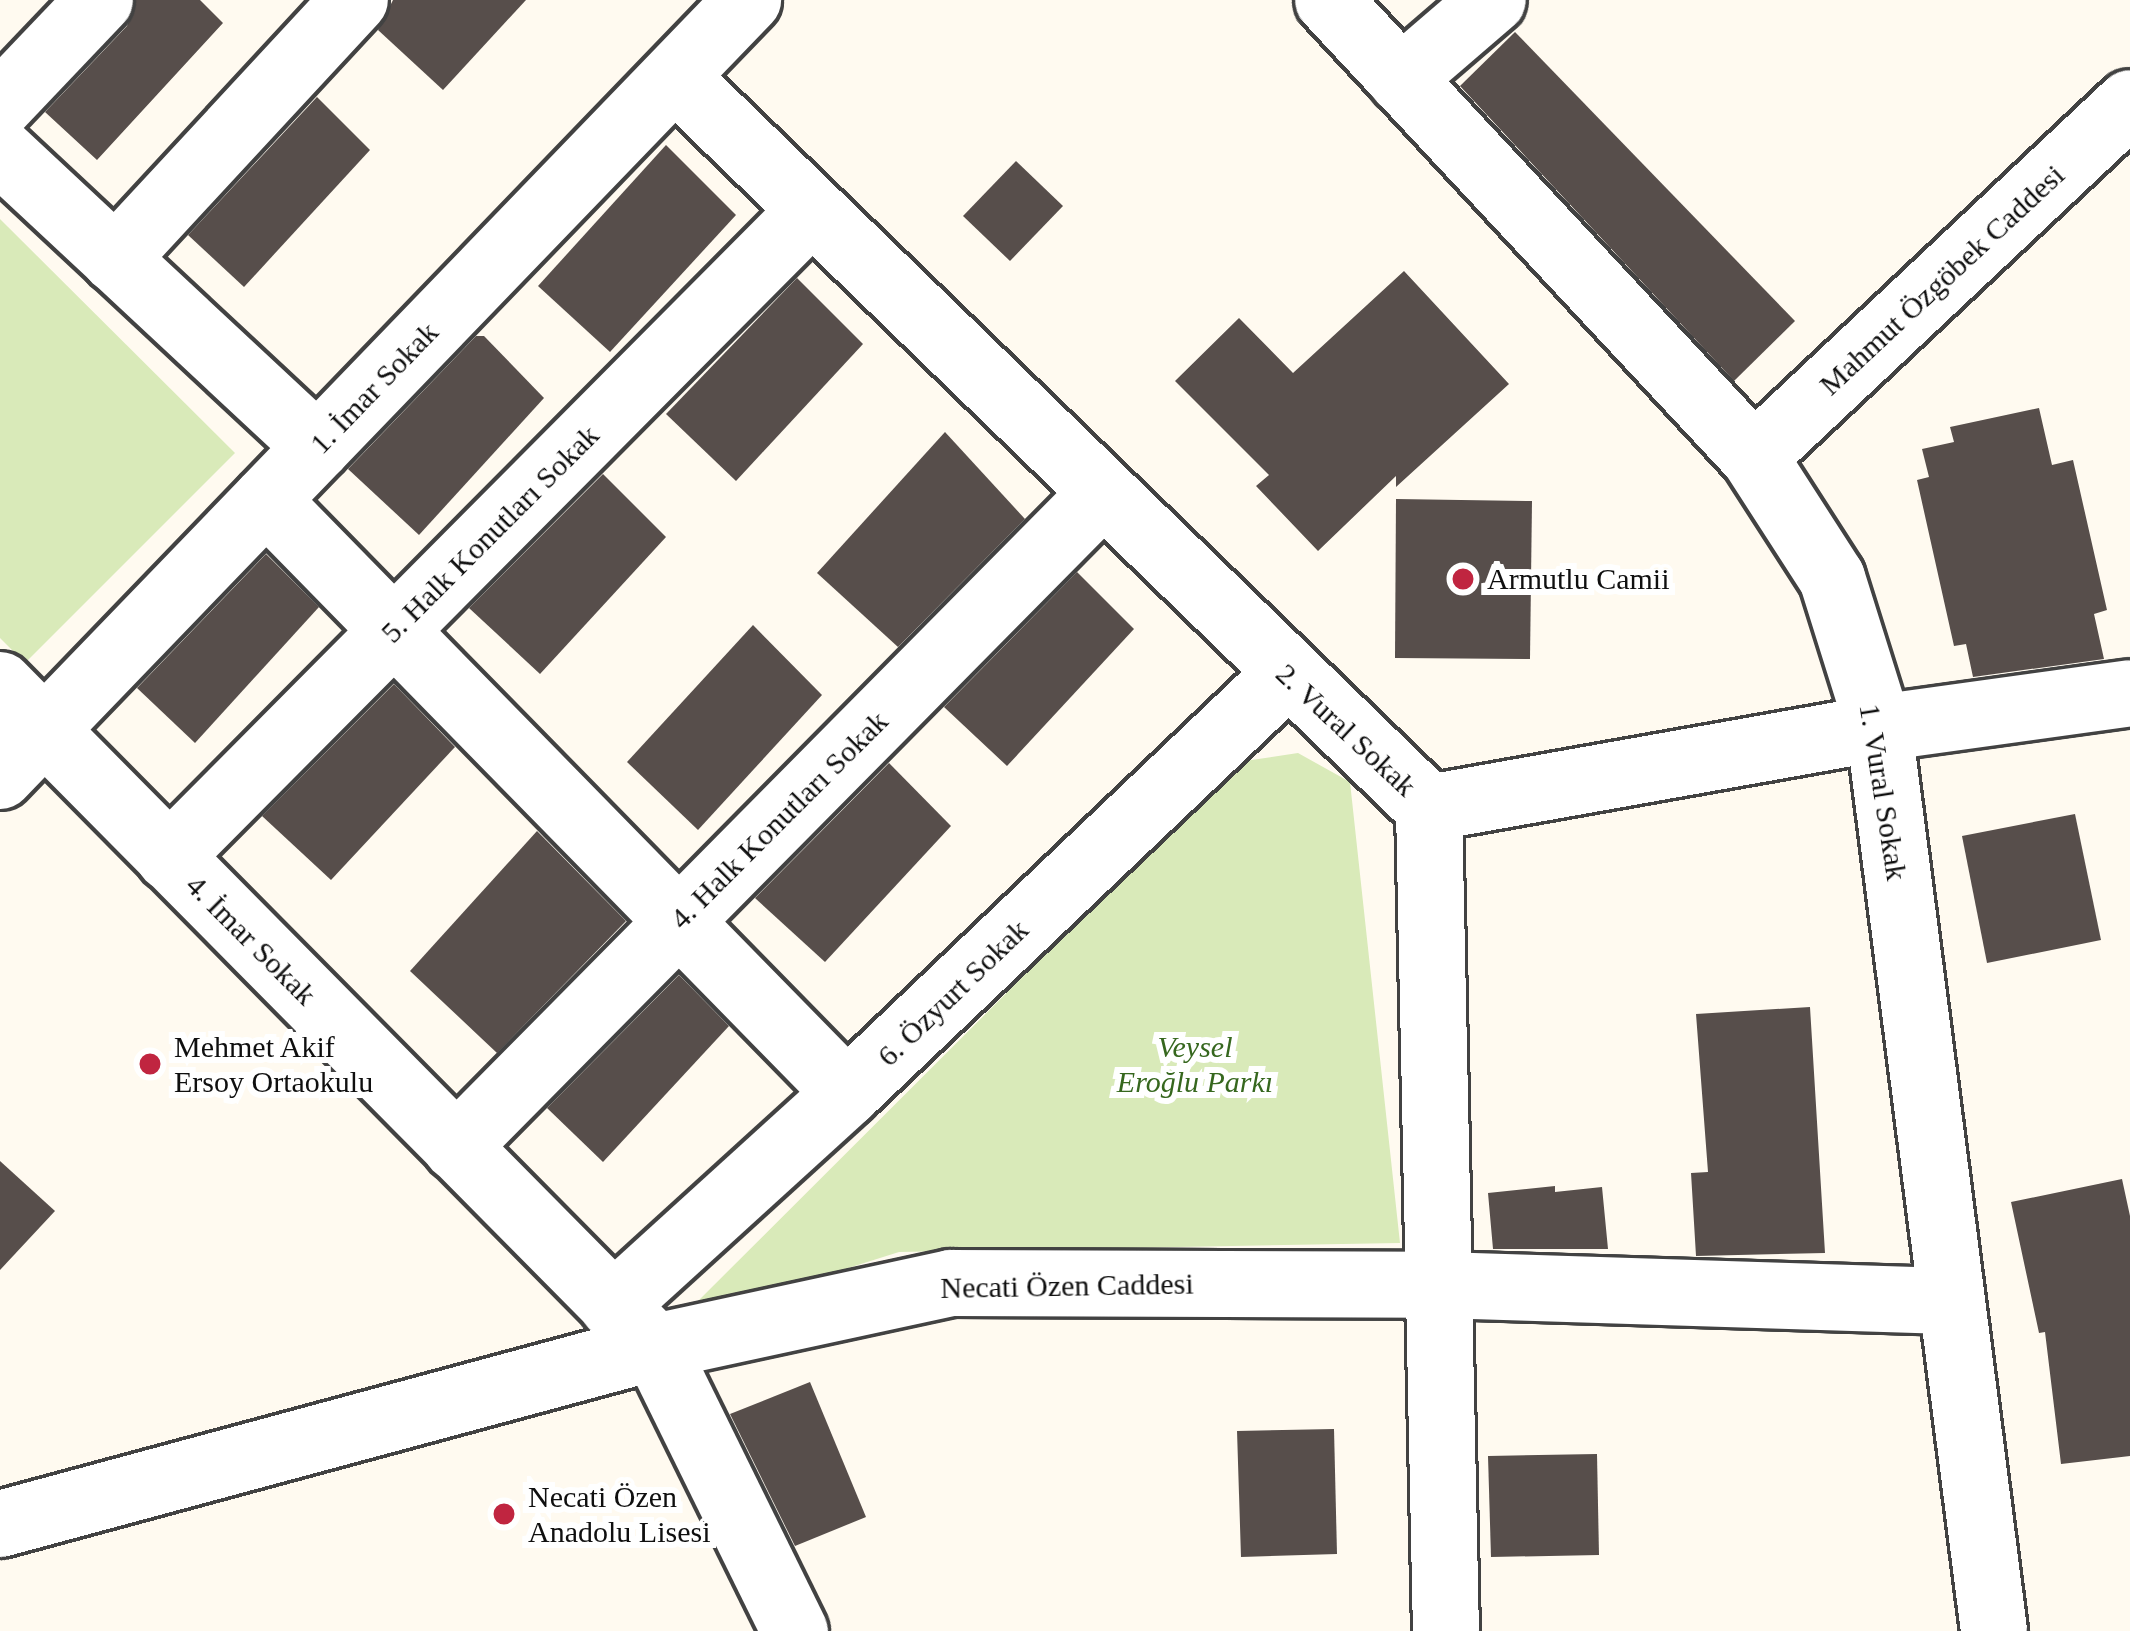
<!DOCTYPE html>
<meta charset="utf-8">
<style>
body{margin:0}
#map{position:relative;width:2130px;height:1631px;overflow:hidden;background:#fffaf0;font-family:"Times New Roman",serif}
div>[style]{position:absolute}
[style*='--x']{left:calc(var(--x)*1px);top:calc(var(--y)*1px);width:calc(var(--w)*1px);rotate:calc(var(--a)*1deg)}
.green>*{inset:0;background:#d9eab9}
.building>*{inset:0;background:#574e4b}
.roads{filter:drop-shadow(3px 0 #424242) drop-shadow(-3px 0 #424242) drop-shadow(0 3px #424242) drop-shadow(0 -3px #424242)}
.minor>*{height:66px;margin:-33px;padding:0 33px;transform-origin:33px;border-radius:33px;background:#fff}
.dots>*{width:33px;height:33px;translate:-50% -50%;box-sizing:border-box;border:6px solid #fff;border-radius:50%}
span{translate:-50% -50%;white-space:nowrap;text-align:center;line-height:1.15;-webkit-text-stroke:12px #fff;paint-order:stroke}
.street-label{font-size:30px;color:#0f0f0f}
.poi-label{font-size:30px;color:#0f0f0f}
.left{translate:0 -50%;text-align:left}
.park-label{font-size:30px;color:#36671e;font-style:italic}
</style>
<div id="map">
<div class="green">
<i style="clip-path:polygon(0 219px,235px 453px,25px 663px,0 638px)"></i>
<i style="clip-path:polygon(1298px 753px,1350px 782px,1400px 1243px,899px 1252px,677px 1322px,1238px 762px)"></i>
</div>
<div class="building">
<i style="clip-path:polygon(136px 0,200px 0,223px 23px,97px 160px,45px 112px,127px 26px)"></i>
<i style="clip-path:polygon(393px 0,526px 0,443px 90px,378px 30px)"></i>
<i style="clip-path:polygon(1515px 32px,1795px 321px,1734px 381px,1460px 86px)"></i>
<i style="clip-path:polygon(317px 97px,370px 150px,244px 287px,188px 235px)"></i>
<i style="clip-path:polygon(666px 145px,736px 215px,610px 352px,538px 286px)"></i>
<i style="clip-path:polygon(1016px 161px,1063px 206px,1010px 261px,963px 216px)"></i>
<i style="clip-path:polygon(1404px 271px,1509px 384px,1396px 487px,1396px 476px,1318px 551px,1256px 486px,1269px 475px,1175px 381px,1239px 318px,1293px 373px)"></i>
<i style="clip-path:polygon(797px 278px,863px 344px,736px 481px,666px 414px)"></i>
<i style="clip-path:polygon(476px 336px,484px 336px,544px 398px,419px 535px,348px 469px)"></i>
<i style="clip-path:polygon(2039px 408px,2052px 465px,2073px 460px,2107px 610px,2094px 614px,2104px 659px,1973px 677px,1966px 644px,1954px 646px,1917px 480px,1929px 477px,1922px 449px,1954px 442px,1950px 427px)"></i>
<i style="clip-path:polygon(945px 432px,1025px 519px,898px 647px,817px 573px)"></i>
<i style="clip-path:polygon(603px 474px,666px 537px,540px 674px,469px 608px)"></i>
<i style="clip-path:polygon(1396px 499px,1532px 501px,1530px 659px,1395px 658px)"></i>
<i style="clip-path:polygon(266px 554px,319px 607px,195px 743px,137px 688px)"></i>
<i style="clip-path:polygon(1077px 572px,1134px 629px,1007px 766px,944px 707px)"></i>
<i style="clip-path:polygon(753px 625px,822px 695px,698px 830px,627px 762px)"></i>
<i style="clip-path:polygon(394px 684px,455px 747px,331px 880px,262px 816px)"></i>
<i style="clip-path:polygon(889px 763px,951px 826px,825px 962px,755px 898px)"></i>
<i style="clip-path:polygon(2075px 814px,2101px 940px,1987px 963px,1962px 836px)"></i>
<i style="clip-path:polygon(537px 831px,626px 921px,497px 1053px,410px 971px)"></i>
<i style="clip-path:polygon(679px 975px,729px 1026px,603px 1162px,547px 1108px)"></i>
<i style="clip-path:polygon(1810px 1007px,1825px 1253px,1696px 1256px,1691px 1173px,1708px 1172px,1696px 1014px)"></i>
<i style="clip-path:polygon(0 1161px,55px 1211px,0 1270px)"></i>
<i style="clip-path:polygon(2122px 1179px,2130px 1216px,2130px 1456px,2061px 1464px,2045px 1332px,2039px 1333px,2011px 1202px)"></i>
<i style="clip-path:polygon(1555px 1186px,1555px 1192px,1602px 1187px,1608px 1249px,1493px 1249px,1488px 1193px)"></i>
<i style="clip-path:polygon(810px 1382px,866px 1517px,795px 1546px,730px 1414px)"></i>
<i style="clip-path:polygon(1334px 1429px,1337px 1554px,1241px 1557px,1237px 1431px)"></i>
<i style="clip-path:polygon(1597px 1454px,1599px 1555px,1491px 1557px,1488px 1456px)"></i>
</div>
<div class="roads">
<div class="minor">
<i style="--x:1328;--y:0;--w:625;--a:47.01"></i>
<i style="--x:1754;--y:457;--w:144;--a:57.2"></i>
<i style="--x:1832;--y:578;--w:157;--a:72.6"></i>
<i style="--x:1879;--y:728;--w:910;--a:82.74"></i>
<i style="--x:675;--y:77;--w:1050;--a:44.11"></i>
<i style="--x:1429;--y:808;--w:823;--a:88.82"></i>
<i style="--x:1401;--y:79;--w:121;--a:-40.7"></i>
<i style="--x:0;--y:105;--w:145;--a:-46.4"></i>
<i style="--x:0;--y:151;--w:434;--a:43"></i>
<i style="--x:115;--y:259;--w:353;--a:-47.2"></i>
<i style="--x:1754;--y:457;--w:516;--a:-43.27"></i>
<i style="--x:266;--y:500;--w:830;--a:45.59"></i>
<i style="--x:0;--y:685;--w:931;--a:45.3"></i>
<i style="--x:655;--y:1347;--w:317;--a:63.8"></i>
<i style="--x:0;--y:776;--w:1078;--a:-46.05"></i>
<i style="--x:1429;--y:808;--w:457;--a:-10.1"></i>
<i style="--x:1879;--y:728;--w:253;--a:-7.9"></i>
<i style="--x:169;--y:857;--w:911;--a:-45.18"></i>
<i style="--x:456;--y:1147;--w:919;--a:-45.31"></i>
<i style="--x:613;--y:1306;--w:316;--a:-42.3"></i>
<i style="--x:847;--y:1093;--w:608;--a:-43.6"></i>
<i style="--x:0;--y:1524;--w:678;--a:-15.12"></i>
<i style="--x:655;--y:1347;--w:303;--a:-12.2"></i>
<i style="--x:951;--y:1283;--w:490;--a:0.2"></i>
<i style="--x:1441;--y:1285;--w:507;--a:1.81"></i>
</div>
</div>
<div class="dots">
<i style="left:1463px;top:579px;background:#c02540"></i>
<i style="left:150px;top:1064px;background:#c02540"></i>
<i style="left:504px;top:1514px;background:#c02540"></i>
</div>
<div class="street-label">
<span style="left:1942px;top:280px;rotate:-43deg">Mahmut Özgöbek Caddesi</span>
<span style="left:374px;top:388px;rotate:-46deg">1. İmar Sokak</span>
<span style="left:490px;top:534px;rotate:-45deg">5. Halk Konutları Sokak</span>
<span style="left:1346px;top:730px;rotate:43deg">2. Vural Sokak</span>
<span style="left:1883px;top:792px;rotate:81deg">1. Vural Sokak</span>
<span style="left:779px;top:820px;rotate:-45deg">4. Halk Konutları Sokak</span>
<span style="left:251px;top:940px;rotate:45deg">4. İmar Sokak</span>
<span style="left:953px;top:993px;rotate:-44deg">6. Özyurt Sokak</span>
<span style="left:1067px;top:1286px;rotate:-1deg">Necati Özen Caddesi</span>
</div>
<div class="poi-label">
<span class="left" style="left:1487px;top:579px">Armutlu Camii</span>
<span class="left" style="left:174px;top:1064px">Mehmet Akif<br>Ersoy Ortaokulu</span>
<span class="left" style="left:528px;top:1514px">Necati Özen<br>Anadolu Lisesi</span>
</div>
<div class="park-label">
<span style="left:1195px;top:1064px">Veysel<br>Eroğlu Parkı</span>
</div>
</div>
